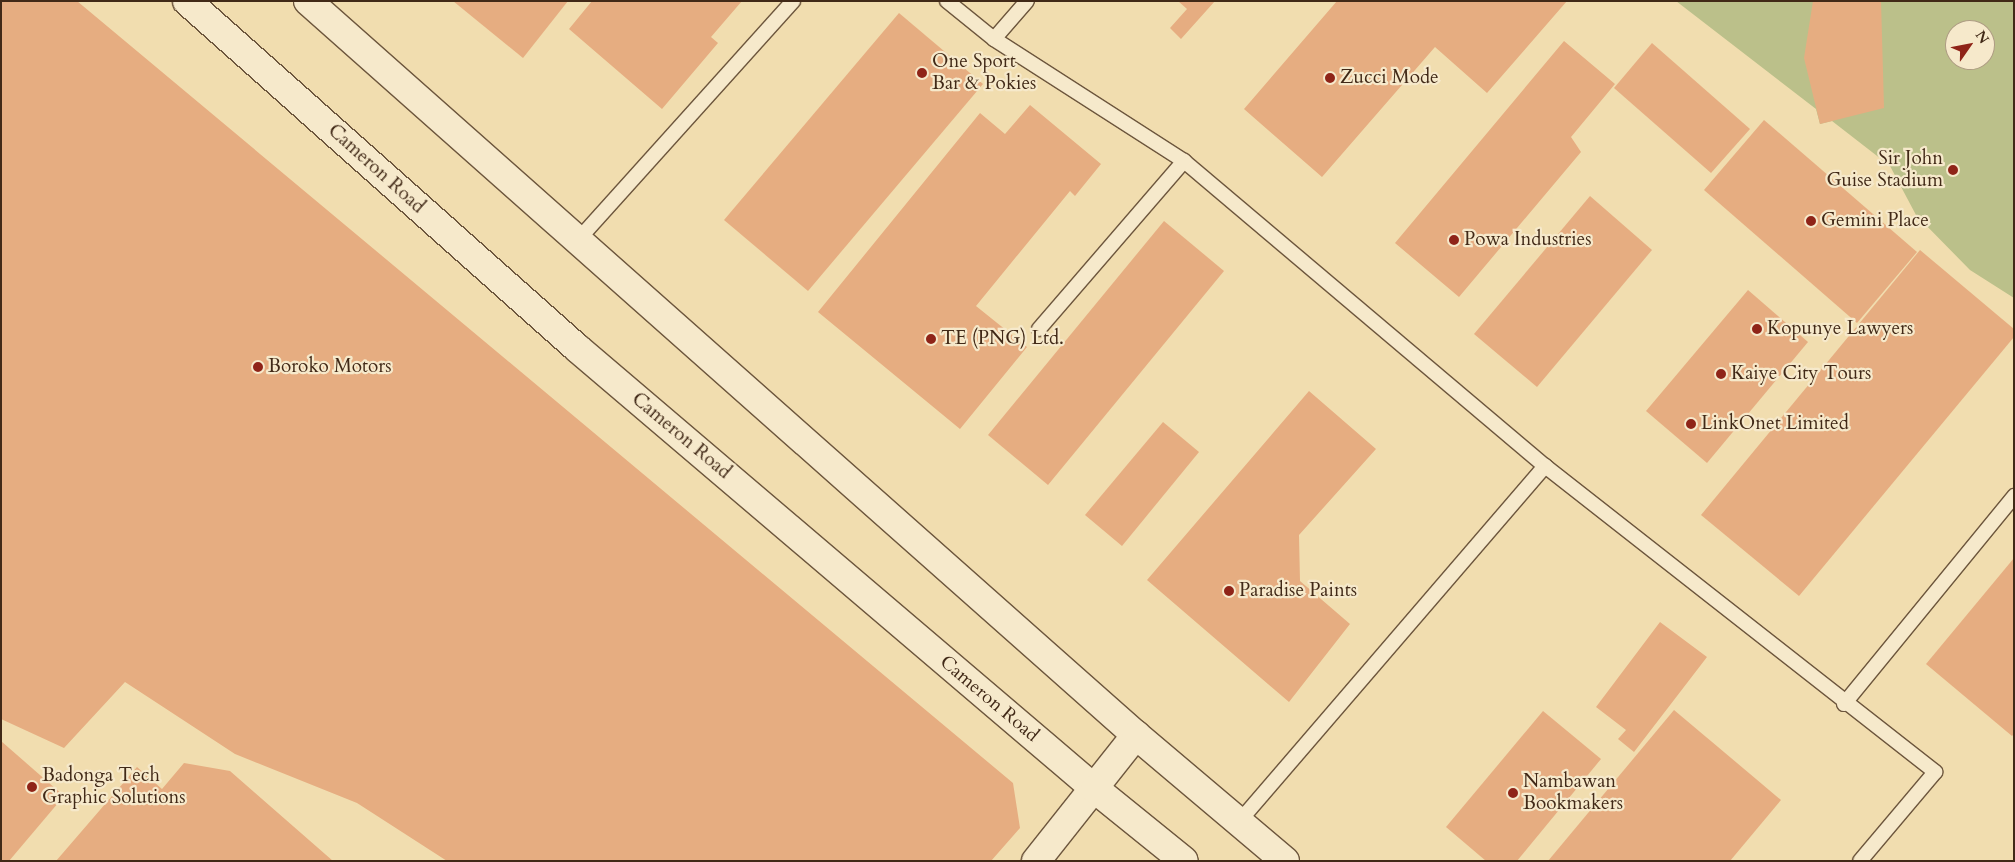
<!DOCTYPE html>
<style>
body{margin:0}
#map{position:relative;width:2015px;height:862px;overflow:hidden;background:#f1ddaf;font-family:Cardo,serif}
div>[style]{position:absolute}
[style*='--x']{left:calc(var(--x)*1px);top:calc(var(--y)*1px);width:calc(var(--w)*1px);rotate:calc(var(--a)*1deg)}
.green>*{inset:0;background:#bbc08a}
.building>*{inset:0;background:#e6ad81}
.roads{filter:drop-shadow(1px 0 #6d563d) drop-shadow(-1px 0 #6d563d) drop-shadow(0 1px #6d563d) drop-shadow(0 -1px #6d563d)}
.service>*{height:14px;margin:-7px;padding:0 7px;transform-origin:7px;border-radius:7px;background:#f6e9cb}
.tertiary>*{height:28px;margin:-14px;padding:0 14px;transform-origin:14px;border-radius:14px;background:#f6e9cb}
.secondary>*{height:28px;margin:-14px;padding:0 14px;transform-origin:14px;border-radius:14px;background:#f6e9cb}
.dots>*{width:14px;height:14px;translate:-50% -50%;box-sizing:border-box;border:2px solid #f6e9cb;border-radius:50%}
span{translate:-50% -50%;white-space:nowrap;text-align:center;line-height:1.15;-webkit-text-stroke:4.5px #f6e9cb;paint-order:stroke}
.poi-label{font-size:19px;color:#412917}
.left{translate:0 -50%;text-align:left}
.right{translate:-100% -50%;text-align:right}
.street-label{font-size:19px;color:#412917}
.frame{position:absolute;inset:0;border:2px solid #412917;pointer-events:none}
.north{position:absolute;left:1945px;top:20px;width:50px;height:50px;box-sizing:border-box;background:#f6e9cb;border:1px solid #ae9c83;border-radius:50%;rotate:57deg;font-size:14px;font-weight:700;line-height:20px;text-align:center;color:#412917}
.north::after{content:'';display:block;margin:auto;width:18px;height:22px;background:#8f2418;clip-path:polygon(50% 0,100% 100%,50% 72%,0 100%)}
</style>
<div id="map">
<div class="green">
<i style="clip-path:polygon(evenodd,1676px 1px,2014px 1px,2014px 298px,1970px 270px,1916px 215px,1890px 166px,1832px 121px,1820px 124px,1816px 109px,1676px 1px,1955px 30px,1985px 30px,1985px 60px,1955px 60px,1955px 30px)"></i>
</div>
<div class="building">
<i style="clip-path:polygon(1px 1px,77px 1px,1013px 783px,1020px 828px,991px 861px,447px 861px,357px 803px,235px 754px,125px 682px,64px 748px,1px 719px)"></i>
<i style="clip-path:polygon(453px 1px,568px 1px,523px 58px)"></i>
<i style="clip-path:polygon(592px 1px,742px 1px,711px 37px,718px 43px,662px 109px,569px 29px)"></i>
<i style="clip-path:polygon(1178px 1px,1215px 1px,1181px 39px,1170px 28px,1187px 9px)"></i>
<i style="clip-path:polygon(1337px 1px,1567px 1px,1487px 93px,1435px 47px,1322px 177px,1244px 109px)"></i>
<i style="clip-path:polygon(1813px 1px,1881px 1px,1884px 108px,1820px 124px,1804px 58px)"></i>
<i style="clip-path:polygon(899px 13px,983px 84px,808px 291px,724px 220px)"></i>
<i style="clip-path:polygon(1564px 41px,1615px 84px,1571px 137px,1581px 152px,1459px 297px,1395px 243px)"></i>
<i style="clip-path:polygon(1652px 43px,1750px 129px,1711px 173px,1614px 88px)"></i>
<i style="clip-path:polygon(1030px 105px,1101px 164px,1075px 196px,1070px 191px,976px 306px,1027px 347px,960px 429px,818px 312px,980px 113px,1005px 134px)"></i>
<i style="clip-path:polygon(1764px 120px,1917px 252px,1857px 323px,1704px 190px)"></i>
<i style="clip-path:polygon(1590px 196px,1652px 250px,1537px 387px,1474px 334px)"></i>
<i style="clip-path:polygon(1164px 221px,1224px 271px,1048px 485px,988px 435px)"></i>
<i style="clip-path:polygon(1920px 250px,2014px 329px,2014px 337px,1799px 596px,1701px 515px)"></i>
<i style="clip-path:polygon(1748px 290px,1808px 342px,1707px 463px,1646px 411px)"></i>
<i style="clip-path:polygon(1309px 391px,1376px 449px,1299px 535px,1300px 581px,1350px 624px,1289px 702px,1147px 580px)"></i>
<i style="clip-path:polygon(1163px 422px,1199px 452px,1122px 546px,1085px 515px)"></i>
<i style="clip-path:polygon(2014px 558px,2014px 734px,2012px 736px,1926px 664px)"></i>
<i style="clip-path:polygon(1660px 622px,1707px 657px,1634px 752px,1618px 739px,1626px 730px,1596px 707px)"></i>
<i style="clip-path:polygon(1674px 710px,1781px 800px,1730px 861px,1548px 861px)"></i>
<i style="clip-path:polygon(1543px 711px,1601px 759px,1517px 861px,1486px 861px,1446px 827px)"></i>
<i style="clip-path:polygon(1px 741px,64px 796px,9px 861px,1px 861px)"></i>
<i style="clip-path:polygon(184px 763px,230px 771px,333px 861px,56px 861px,137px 767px,162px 789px)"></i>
</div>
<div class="roads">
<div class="service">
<i style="--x:947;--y:1;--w:60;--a:39"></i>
<i style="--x:994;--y:39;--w:226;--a:32.7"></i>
<i style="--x:1184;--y:161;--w:473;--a:40.2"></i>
<i style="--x:1545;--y:466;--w:496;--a:38.1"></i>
<i style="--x:1935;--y:772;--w:116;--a:130.1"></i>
<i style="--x:994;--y:39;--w:50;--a:-49"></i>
<i style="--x:577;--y:241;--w:323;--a:-48"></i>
<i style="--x:1039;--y:329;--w:222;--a:-49.2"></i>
<i style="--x:1844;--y:704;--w:269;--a:-50.7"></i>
<i style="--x:1238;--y:823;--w:471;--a:-49.3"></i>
</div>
<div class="tertiary">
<i style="--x:1036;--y:861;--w:161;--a:-51.6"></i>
</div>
<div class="secondary">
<i style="--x:187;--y:1;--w:522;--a:41.66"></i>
<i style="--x:577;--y:348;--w:680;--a:40.41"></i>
<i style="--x:1095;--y:789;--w:114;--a:39"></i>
<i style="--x:308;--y:1;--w:1106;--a:41.56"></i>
<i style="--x:1136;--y:735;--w:195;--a:40.2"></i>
</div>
</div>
<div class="dots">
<i style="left:922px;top:73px;background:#8f2418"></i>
<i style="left:1330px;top:78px;background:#8f2418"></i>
<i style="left:1953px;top:170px;background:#8f2418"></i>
<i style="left:1811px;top:221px;background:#8f2418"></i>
<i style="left:1454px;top:240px;background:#8f2418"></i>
<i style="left:1757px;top:329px;background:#8f2418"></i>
<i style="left:931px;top:339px;background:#8f2418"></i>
<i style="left:258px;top:367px;background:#8f2418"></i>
<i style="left:1721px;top:374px;background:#8f2418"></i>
<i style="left:1691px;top:424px;background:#8f2418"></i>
<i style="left:1229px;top:591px;background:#8f2418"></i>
<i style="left:32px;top:787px;background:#8f2418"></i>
<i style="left:1513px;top:793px;background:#8f2418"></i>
</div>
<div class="poi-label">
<span class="left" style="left:932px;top:73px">One Sport<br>Bar &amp; Pokies</span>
<span class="left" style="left:1340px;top:78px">Zucci Mode</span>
<span class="right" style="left:1943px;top:170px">Sir John<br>Guise Stadium</span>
<span class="left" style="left:1821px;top:221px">Gemini Place</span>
<span class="left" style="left:1464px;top:240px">Powa Industries</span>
<span class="left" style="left:1767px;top:329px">Kopunye Lawyers</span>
<span class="left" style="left:941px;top:339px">TE (PNG) Ltd.</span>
<span class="left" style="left:268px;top:367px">Boroko Motors</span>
<span class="left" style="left:1731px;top:374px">Kaiye City Tours</span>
<span class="left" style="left:1701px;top:424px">LinkOnet Limited</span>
<span class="left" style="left:1239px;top:591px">Paradise Paints</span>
<span class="left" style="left:42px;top:787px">Badonga Tech<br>Graphic Solutions</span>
<span class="left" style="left:1523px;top:793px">Nambawan<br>Bookmakers</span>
</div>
<div class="street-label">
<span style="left:376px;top:169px;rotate:42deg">Cameron Road</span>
<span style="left:681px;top:436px;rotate:40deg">Cameron Road</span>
<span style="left:989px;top:699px;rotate:40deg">Cameron Road</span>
</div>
<div class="frame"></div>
<div class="north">N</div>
</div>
